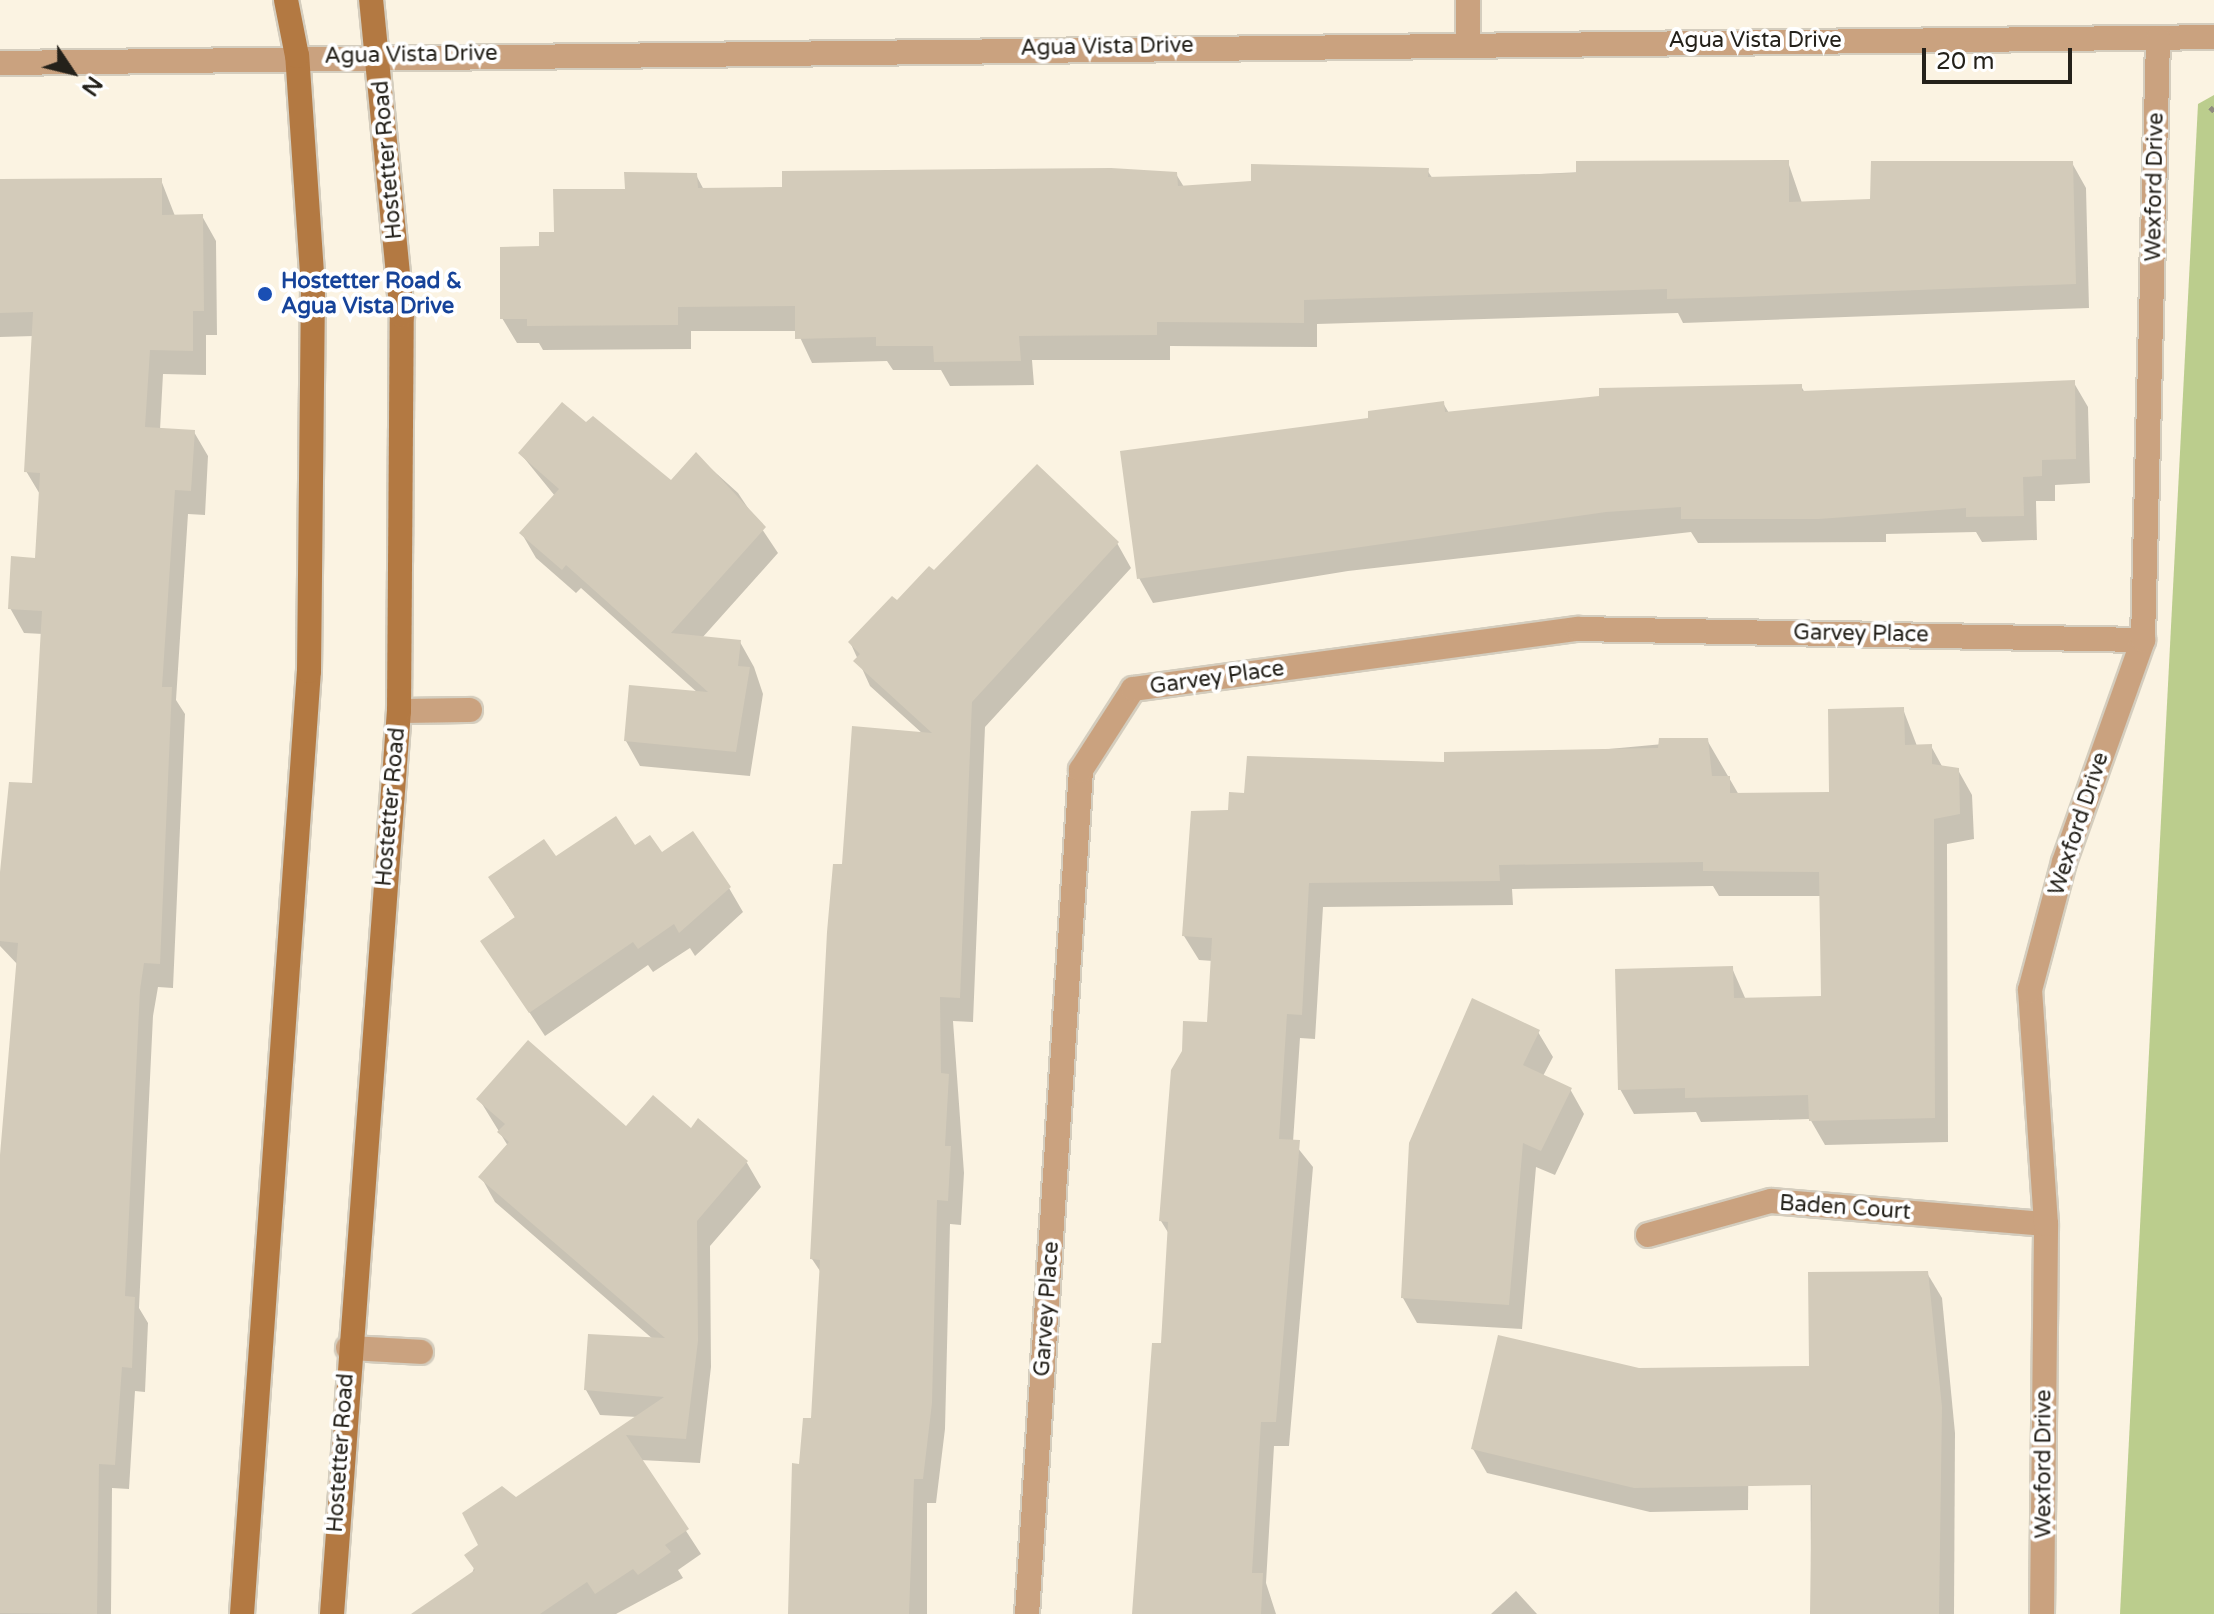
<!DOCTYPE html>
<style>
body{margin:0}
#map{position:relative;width:2214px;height:1614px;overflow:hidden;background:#fbf3e2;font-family:"Varela Round",sans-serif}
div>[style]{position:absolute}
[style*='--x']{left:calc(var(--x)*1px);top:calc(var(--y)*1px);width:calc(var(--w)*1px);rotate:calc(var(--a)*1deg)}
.green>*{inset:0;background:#bbcd8d}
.shadow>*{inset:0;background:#0003}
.building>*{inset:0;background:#d3cbba}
.path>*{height:5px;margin-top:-2.5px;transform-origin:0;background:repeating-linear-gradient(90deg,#908b7f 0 6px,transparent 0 10px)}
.roads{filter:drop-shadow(2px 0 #d4cdbe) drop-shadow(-2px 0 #d4cdbe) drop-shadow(0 2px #d4cdbe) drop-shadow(0 -2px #d4cdbe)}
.lane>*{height:24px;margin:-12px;padding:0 12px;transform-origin:12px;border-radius:12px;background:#caa27f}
.street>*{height:24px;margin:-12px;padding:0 12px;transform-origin:12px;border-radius:12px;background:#caa27f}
.secondary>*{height:24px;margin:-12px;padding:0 12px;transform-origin:12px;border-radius:12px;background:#b37942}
.dots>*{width:22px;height:22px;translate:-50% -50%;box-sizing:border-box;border:4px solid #fff;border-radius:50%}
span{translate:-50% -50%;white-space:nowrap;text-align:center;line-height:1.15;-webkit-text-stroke:8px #fff;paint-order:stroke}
.street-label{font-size:22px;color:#24211a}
.transit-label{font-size:22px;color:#164399;font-weight:700}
.left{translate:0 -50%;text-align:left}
.north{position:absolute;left:32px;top:32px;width:80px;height:80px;-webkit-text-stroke:6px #fff;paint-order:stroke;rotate:125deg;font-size:22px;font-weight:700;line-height:32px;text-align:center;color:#24211a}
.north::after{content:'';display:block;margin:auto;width:28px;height:36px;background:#24211a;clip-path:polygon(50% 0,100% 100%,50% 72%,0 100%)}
.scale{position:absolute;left:1922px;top:48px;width:150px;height:36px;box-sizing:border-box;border:4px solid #24211a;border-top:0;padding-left:10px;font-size:24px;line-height:28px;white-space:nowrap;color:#24211a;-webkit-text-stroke:6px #fff;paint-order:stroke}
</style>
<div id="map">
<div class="green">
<i style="clip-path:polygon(2214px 95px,2214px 1614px,2120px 1614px,2198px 104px)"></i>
</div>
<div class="shadow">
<i style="clip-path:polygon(1788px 162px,1802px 203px,1872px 201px,2072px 163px,2086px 188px,2089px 308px,1683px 323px,1678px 313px,1317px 324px,1317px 347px,1170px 346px,1170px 360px,1032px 360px,1034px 385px,950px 386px,941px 370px,893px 370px,887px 361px,812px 363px,797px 331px,691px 331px,691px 349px,543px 350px,539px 343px,517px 343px,502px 318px,556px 234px,627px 191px,696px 175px,704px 190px,1176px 174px,1184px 187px,1427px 170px,1433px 179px)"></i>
<i style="clip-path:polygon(161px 180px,175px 216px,202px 216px,216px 241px,217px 335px,206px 335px,206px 375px,163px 374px,160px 430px,194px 432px,208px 456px,205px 515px,188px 514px,176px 700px,185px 714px,173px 988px,158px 987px,153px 1016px,139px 1308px,148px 1323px,145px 1392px,135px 1391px,129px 1489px,112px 1488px,111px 1614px,0 1614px,0 1201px,19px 966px,0 946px,0 895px,34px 785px,43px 634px,24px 633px,10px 608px,36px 560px,41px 496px,26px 471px,34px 336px,0 337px,0 181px)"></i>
<i style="clip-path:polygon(2074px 383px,2088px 407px,2090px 483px,2055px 485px,2055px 501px,2036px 501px,2037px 540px,1982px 542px,1976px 532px,1886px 534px,1886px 542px,1698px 543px,1691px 532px,1348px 571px,1153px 603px,1139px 578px,1370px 420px,1443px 403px,1449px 413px,1801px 386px,1805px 393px)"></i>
<i style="clip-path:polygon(586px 425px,671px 483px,696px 455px,738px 493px,778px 553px,702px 638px,740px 642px,754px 667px,763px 694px,750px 776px,640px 766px,626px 741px,698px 693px,581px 588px,576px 593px,536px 558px,522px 534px,555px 496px,520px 453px)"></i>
<i style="clip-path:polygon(1117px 543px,1131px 568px,985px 727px,973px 1022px,953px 1021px,964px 1173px,961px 1225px,950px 1224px,945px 1429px,936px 1503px,927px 1503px,927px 1614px,789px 1614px,794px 1465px,801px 1466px,813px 1420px,822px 1274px,812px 1259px,844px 866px,923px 734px,870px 686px,850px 642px,934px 573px)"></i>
<i style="clip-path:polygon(1903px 709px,1917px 746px,1931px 746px,1943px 768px,1958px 770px,1972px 795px,1974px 839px,1947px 844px,1948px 1142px,1825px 1145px,1810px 1119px,1701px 1122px,1696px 1112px,1634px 1114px,1620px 1089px,1732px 968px,1746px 1000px,1824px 998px,1822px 896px,1719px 896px,1713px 886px,1512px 889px,1513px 905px,1323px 907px,1315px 1039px,1300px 1038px,1293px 1142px,1313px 1167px,1289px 1446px,1274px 1446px,1266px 1583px,1276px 1614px,1136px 1614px,1162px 1346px,1169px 1234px,1161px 1221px,1209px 1024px,1213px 961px,1199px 960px,1184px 936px,1230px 812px,1246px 795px,1446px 764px,1707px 740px,1739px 795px,1831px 794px)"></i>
<i style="clip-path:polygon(635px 848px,729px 888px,743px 912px,695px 956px,690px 948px,653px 972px,648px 965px,545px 1036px,483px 942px,516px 919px,491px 878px,555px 859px)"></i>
<i style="clip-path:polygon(1538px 1032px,1553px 1057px,1543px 1076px,1570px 1089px,1584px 1114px,1555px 1175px,1536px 1167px,1522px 1329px,1417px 1323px,1403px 1298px)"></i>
<i style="clip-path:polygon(479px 1099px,626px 1129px,691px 1130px,699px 1121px,747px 1163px,761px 1187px,710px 1246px,711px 1367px,700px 1463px,640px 1460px,701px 1554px,678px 1570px,683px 1578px,616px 1614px,459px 1614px,481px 1546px,516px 1500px,637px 1417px,600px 1415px,586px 1390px,654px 1340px,495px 1202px,481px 1177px,508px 1146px)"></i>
<i style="clip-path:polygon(1927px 1273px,1942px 1298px,1955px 1433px,1954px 1614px,1811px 1614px,1810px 1274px)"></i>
<i style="clip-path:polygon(1749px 1394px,1748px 1510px,1650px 1512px,1487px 1473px,1473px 1449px)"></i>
<i style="clip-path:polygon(1516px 1591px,1537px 1614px,1491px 1614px)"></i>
</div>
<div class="building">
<i style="clip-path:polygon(1789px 160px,1789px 202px,1870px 199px,1871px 161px,2073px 161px,2076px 284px,1739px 297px,1667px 299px,1667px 289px,1304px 300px,1304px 323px,1157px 322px,1157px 335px,1019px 336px,1021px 361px,934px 362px,933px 346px,876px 346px,876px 337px,795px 339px,795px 306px,678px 307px,678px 325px,527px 326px,527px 319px,500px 319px,500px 247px,539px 246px,539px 232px,554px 232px,553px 189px,625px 189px,624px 172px,697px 173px,698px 188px,782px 187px,782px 171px,1111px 168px,1177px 172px,1178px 186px,1251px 181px,1251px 164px,1429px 168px,1428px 177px,1576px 173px,1576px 161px)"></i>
<i style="clip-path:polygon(162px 178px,162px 215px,203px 214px,204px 311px,193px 311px,193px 351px,150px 350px,145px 427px,195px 430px,191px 491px,175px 490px,162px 687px,172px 687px,160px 964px,144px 963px,140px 990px,125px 1296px,135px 1297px,132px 1368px,122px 1367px,115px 1465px,99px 1464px,97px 1614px,0 1613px,0 1155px,18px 943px,0 941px,0 872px,9px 782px,32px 783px,42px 611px,8px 609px,11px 556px,35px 558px,40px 473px,24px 472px,33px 312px,0 313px,0 179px)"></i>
<i style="clip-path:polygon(2075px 380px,2076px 459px,2042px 460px,2042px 476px,2023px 477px,2024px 516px,1966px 517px,1966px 508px,1819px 519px,1681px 519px,1681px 507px,1606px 512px,1137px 579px,1120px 451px,1368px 418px,1368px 411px,1444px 401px,1445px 412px,1599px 396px,1599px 388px,1802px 384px,1802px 391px)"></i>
<i style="clip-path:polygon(562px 402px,586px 422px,593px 416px,671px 480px,696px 452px,766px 527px,671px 633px,741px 640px,738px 666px,750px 667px,736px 752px,624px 741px,629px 685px,708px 692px,566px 565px,562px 570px,519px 533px,559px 489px,518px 453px)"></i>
<i style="clip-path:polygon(1037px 464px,1119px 542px,972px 702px,960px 998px,940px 997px,941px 1073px,949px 1074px,945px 1146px,951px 1146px,948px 1201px,937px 1200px,932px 1403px,923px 1479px,914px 1479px,909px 1614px,788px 1614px,792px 1463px,799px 1464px,803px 1418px,811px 1418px,820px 1260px,810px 1259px,827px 932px,833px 864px,842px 864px,852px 726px,932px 733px,853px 661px,860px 654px,848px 642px,892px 596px,897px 600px,929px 566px,934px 570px)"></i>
<i style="clip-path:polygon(1904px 707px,1905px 745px,1932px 744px,1932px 764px,1959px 768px,1960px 814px,1934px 819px,1935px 1118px,1809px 1121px,1808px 1095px,1685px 1098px,1685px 1088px,1618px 1090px,1615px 969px,1733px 966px,1734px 998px,1821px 996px,1819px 872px,1703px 871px,1703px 862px,1499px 865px,1500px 881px,1309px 883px,1302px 1015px,1287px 1014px,1279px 1139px,1300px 1140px,1276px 1422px,1261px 1422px,1252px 1573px,1263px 1573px,1261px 1614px,1132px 1614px,1152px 1343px,1161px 1343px,1168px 1222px,1159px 1221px,1171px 1070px,1182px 1051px,1183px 1021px,1207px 1022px,1212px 938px,1182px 936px,1191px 811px,1228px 810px,1229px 792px,1244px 793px,1247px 756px,1444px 762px,1444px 752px,1658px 748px,1659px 738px,1708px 738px,1712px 776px,1730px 776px,1730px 793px,1829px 792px,1828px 709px)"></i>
<i style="clip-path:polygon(616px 816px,635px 845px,650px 835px,662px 852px,693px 831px,731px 887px,679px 933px,674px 924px,638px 949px,633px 942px,529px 1013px,480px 941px,515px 917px,488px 877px,544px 839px,556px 856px)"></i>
<i style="clip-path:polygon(1472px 998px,1540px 1030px,1523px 1065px,1572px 1088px,1541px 1151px,1523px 1143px,1509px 1305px,1401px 1298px,1409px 1143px)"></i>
<i style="clip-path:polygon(528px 1040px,626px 1126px,653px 1095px,691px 1128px,698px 1118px,748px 1161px,697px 1221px,698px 1341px,686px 1439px,626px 1435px,689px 1529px,665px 1545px,671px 1552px,638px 1575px,633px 1569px,595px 1594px,587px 1582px,540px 1614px,411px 1614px,475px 1570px,464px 1555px,478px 1545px,462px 1513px,502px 1486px,516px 1497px,664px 1397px,584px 1390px,588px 1334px,665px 1338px,478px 1177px,509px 1142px,497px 1132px,505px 1124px,476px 1099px)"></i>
<i style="clip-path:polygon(1928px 1271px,1942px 1407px,1939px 1614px,1810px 1614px,1812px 1485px,1634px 1488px,1471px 1449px,1498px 1335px,1639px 1368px,1809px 1366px,1808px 1272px)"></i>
</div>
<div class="path">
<i style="--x:2210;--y:107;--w:6;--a:45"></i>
</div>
<div class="roads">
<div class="lane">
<i style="--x:399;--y:711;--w:71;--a:-0.8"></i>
<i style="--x:348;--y:1348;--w:73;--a:3.1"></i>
</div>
<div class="street">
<i style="--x:1468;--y:42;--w:42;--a:-90"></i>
<i style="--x:0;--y:63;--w:2214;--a:-0.67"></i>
<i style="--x:1648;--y:1235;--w:128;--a:-15.5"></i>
<i style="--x:1771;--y:1201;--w:276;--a:4.8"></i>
<i style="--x:1027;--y:1614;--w:846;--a:-86.34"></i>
<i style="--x:1081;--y:770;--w:96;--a:-57.3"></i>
<i style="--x:1133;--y:689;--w:449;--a:-7.7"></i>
<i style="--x:1578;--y:629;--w:565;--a:1.12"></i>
<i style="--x:2042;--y:1614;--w:390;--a:-89.4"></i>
<i style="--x:2046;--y:1224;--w:235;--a:-93.9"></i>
<i style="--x:2030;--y:990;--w:132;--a:-75.1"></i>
<i style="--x:2064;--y:862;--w:236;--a:-70.4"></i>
<i style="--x:2143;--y:640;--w:602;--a:-88.57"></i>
</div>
<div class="secondary">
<i style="--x:242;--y:1614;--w:945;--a:-85.94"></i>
<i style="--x:309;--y:671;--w:383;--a:-89.4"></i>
<i style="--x:313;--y:288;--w:233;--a:-93.9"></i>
<i style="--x:297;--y:56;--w:57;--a:-101.1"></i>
<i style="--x:332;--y:1614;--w:905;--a:-85.76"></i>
<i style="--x:399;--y:711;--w:396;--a:-89.6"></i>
<i style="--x:402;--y:315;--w:317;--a:-95.6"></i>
</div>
</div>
<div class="dots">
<i style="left:265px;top:294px;background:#1a4fb4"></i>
</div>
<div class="street-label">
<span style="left:1755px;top:41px">Agua Vista Drive</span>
<span style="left:1107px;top:47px;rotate:-1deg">Agua Vista Drive</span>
<span style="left:411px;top:55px;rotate:-1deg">Agua Vista Drive</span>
<span style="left:388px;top:160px;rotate:-95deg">Hostetter Road</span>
<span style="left:2155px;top:187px;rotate:-89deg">Wexford Drive</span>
<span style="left:1861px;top:634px;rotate:1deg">Garvey Place</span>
<span style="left:1217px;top:678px;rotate:-8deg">Garvey Place</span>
<span style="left:391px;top:807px;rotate:-85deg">Hostetter Road</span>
<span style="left:2079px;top:824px;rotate:-72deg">Wexford Drive</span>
<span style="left:1845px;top:1208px;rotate:4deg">Baden Court</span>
<span style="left:1047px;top:1309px;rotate:-86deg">Garvey Place</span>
<span style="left:341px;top:1453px;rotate:-86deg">Hostetter Road</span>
<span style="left:2044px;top:1464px;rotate:-90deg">Wexford Drive</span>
</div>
<div class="transit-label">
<span class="left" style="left:281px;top:294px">Hostetter Road &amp;<br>Agua Vista Drive</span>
</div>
<div class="north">N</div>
<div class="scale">20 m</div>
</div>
